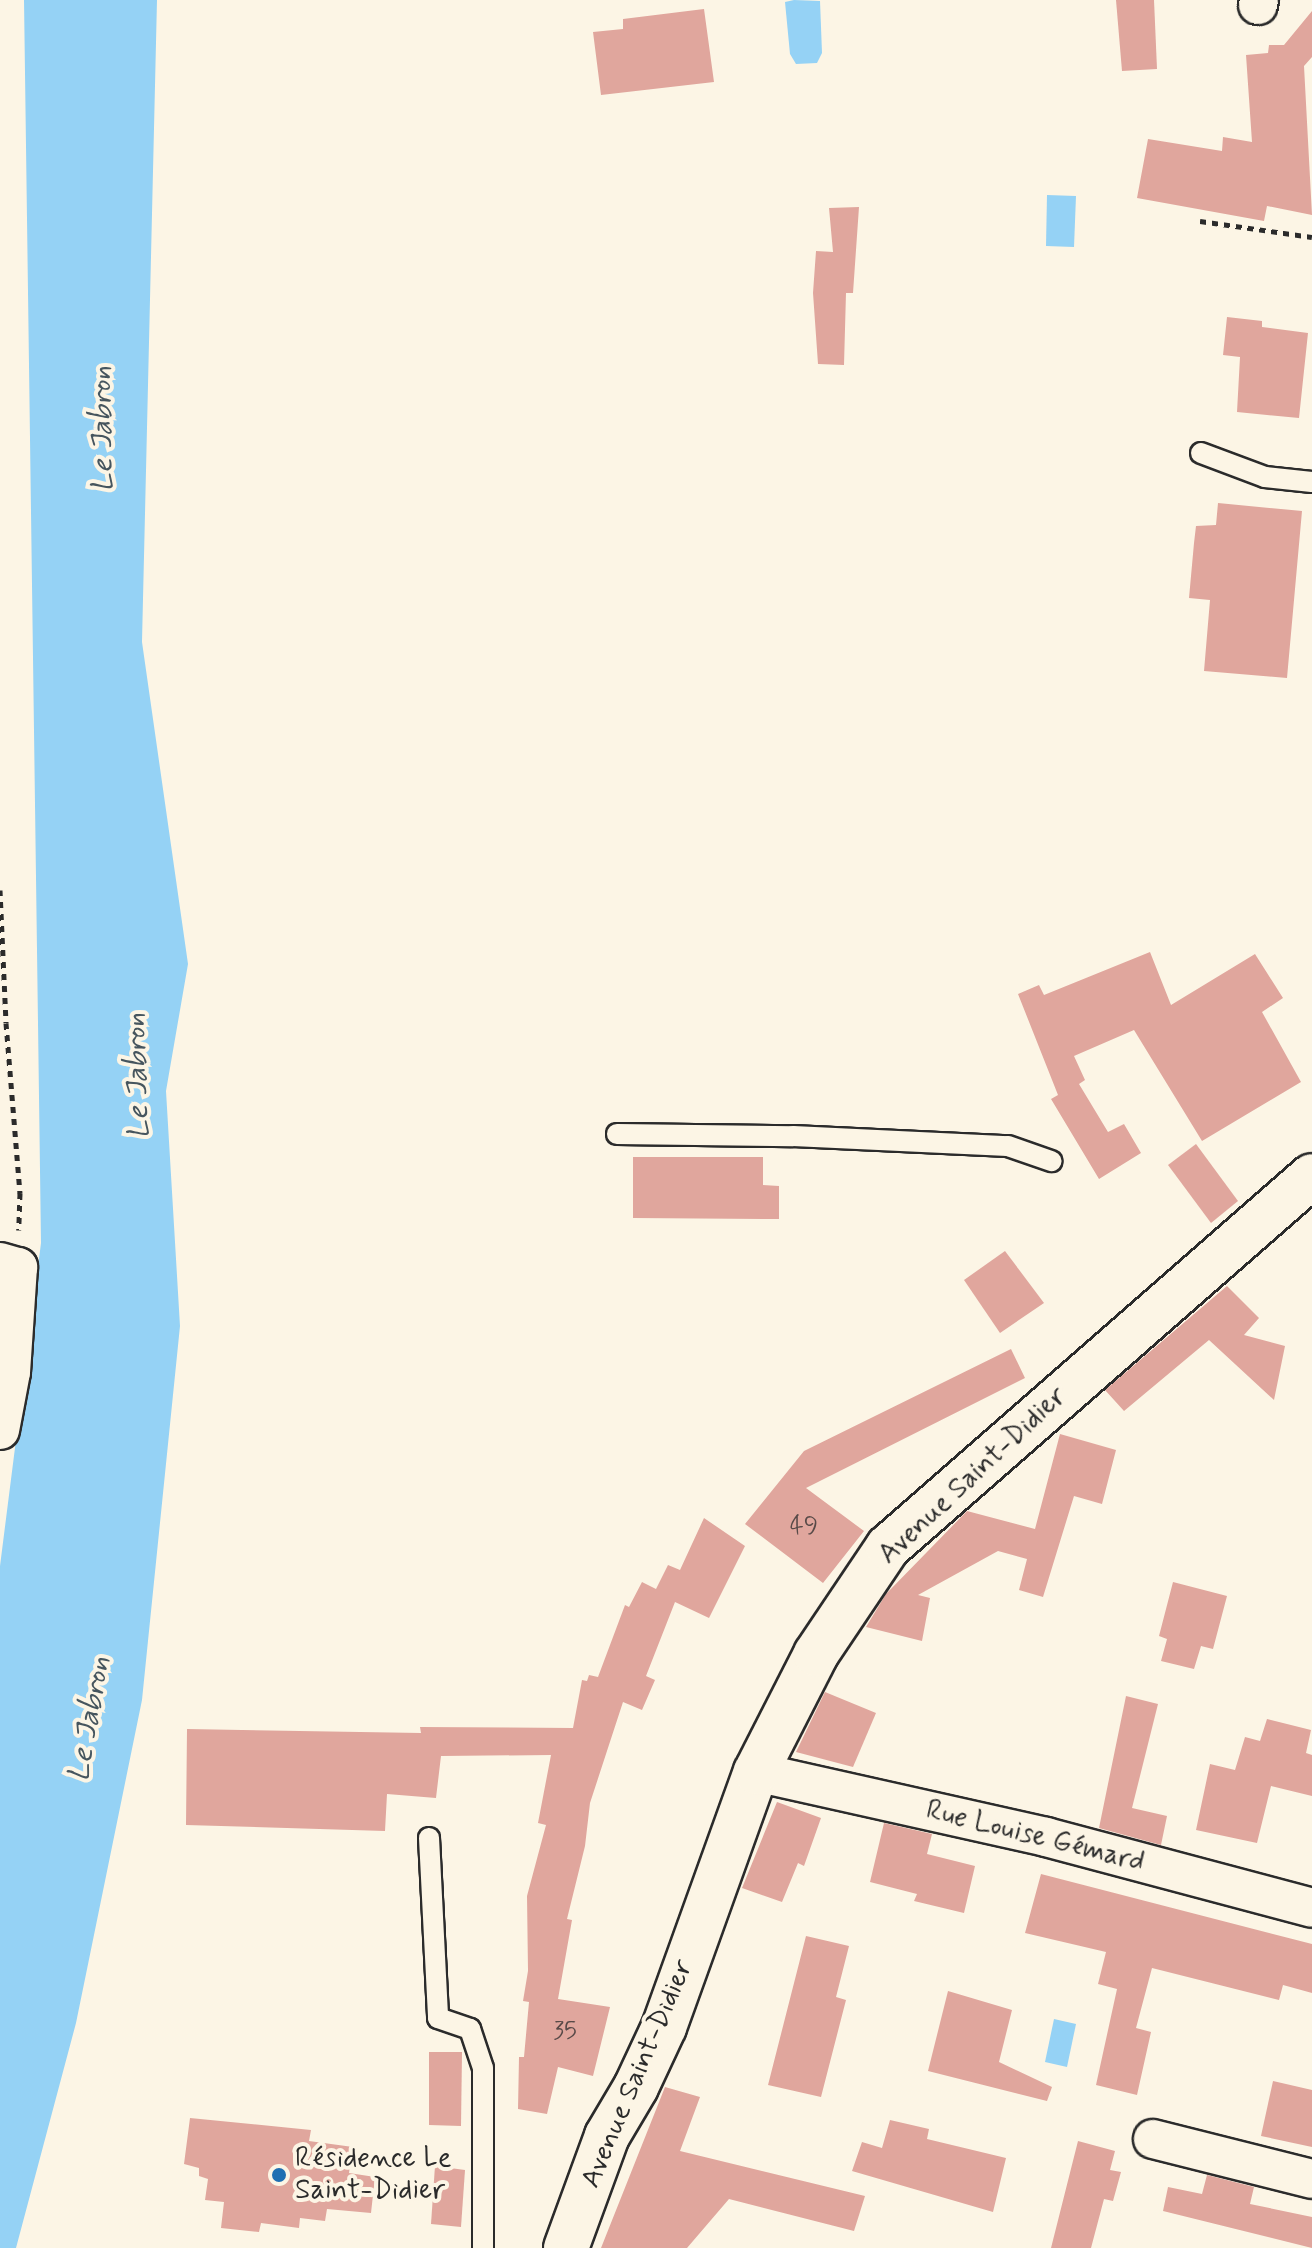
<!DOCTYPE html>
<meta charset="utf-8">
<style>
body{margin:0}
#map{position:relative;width:1312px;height:2248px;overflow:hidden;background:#fcf5e5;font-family:Mynerve,sans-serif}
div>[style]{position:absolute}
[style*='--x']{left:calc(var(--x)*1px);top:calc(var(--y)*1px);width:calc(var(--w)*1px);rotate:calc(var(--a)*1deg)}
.water>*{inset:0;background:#95d2f5}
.building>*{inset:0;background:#e0a69d}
.path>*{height:5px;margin-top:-2.5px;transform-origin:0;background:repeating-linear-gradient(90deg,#2b2b2b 0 6px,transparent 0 12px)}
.roads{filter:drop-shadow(2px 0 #2b2b2b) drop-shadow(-2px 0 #2b2b2b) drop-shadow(0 2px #2b2b2b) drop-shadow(0 -2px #2b2b2b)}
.lane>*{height:20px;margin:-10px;padding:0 10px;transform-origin:10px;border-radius:10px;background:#fcf5e5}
.street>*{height:38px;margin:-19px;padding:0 19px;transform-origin:19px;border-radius:19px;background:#fcf5e5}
.secondary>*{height:44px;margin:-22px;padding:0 22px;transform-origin:22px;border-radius:22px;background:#fcf5e5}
.dots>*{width:22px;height:22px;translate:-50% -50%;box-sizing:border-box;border:4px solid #fcf5e5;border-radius:50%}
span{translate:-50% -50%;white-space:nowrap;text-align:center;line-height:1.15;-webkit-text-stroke:8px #fcf5e5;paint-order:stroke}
.number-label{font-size:24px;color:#584a48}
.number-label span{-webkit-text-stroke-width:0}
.street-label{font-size:28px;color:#2b2b2b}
.poi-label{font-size:28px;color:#2b2b2b}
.left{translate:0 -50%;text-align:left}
.water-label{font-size:30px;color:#46555e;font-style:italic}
</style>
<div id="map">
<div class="water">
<i style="clip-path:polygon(24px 0,157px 0,142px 642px,188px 964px,166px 1091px,180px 1326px,142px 1700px,76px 2023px,16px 2248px,0 2248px,0 1566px,41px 1243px)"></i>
<i style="clip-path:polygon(794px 0,820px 1px,822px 53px,817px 63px,796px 64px,790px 54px,785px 2px)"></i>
<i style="clip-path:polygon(1047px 195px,1076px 196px,1074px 247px,1046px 246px)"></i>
<i style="clip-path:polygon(1054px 2019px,1076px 2024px,1067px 2067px,1045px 2062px)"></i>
</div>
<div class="building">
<i style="clip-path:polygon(1116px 0,1154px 0,1157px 69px,1122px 71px)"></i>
<i style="clip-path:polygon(704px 9px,714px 82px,601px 95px,593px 32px,623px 29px,623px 19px)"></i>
<i style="clip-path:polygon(1312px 11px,1312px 57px,1304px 66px,1312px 215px,1267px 206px,1264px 221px,1137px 198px,1148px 139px,1222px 151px,1223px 137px,1252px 142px,1246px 55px,1268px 53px,1269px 45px,1284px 45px)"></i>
<i style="clip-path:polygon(859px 207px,853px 293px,846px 293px,844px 365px,818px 364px,813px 293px,816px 251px,833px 252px,829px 208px)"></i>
<i style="clip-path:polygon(1227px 317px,1262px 321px,1262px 327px,1308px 333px,1299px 418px,1237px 412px,1240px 357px,1223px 355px)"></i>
<i style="clip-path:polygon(1218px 503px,1302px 511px,1287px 678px,1204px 671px,1210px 600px,1189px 598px,1194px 543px,1196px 526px,1216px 525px)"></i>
<i style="clip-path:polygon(1150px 952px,1171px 1005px,1255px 954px,1283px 998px,1262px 1012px,1301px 1082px,1202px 1141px,1134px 1030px,1074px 1056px,1085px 1080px,1079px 1084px,1108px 1132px,1124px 1124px,1141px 1153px,1099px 1179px,1051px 1099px,1058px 1095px,1018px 994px,1039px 985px,1044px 995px)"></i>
<i style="clip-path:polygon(1196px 1144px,1238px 1201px,1211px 1223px,1168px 1165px)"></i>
<i style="clip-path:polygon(633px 1157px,763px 1157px,763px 1185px,779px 1186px,779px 1219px,633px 1218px)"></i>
<i style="clip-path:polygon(1005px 1251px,1044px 1303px,1000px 1333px,964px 1280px)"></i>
<i style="clip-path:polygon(1227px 1286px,1259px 1318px,1244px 1335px,1285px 1346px,1274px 1400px,1209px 1340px,1124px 1411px,1105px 1390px)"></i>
<i style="clip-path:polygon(1011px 1349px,1025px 1378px,806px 1488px,864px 1531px,823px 1583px,745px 1524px,804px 1451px)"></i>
<i style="clip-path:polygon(1060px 1434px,1116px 1450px,1102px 1504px,1074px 1496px,1043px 1597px,1019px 1590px,1027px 1559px,998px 1551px,918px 1595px,930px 1598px,922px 1641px,866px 1627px,886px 1594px,967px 1511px,1035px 1529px)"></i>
<i style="clip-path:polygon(704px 1518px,745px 1546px,709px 1618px,675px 1602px,646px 1676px,655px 1680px,642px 1710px,623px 1702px,590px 1803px,585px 1846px,567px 1919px,572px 1920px,558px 1999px,610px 2007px,593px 2076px,558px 2067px,547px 2114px,518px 2109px,519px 2057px,524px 2057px,529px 2002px,523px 2001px,528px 1971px,527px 1896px,546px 1825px,538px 1823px,551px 1755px,441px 1756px,436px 1798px,387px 1794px,385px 1831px,186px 1825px,187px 1729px,421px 1733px,420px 1727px,573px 1728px,582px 1680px,587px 1681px,589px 1675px,598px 1677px,625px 1605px,629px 1607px,642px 1582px,656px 1589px,668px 1565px,680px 1570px)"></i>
<i style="clip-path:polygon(1173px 1582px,1227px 1596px,1213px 1649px,1201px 1646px,1194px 1669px,1161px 1661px,1167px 1639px,1159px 1636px)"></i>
<i style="clip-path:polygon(825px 1692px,876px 1713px,853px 1767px,796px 1752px)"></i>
<i style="clip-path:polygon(1126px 1696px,1158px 1704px,1132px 1808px,1167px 1816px,1161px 1845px,1099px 1828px)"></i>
<i style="clip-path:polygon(1267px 1719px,1311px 1730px,1306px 1753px,1312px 1755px,1312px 1796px,1271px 1786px,1257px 1843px,1196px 1830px,1210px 1764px,1235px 1770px,1245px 1737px,1260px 1741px)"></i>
<i style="clip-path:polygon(777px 1802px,821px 1818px,804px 1866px,798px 1863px,782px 1902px,742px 1888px)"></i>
<i style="clip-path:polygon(884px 1823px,932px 1834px,927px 1854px,975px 1866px,964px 1913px,914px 1901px,917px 1894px,870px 1882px)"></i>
<i style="clip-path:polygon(1041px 1874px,1312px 1944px,1312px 1993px,1283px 1985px,1279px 2000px,1152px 1968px,1136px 2028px,1151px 2032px,1137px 2095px,1096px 2085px,1117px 1989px,1098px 1984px,1106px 1952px,1025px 1933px)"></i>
<i style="clip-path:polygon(806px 1936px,849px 1946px,836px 1997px,846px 2000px,821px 2097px,768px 2085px)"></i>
<i style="clip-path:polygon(948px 1991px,1012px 2010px,999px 2062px,1052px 2087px,1047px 2101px,928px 2071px)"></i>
<i style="clip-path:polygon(429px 2052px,462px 2052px,461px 2126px,429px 2125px)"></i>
<i style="clip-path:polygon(1273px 2081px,1312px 2090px,1312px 2147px,1261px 2136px)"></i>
<i style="clip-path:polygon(665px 2087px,700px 2097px,680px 2151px,865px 2196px,854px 2231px,729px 2199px,687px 2248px,601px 2248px)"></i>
<i style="clip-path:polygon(190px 2118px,311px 2130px,309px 2141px,353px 2147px,349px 2173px,375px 2177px,371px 2213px,327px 2209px,325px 2221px,300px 2218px,299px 2228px,261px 2223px,259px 2232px,221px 2228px,224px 2202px,205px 2200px,208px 2179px,199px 2176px,199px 2168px,184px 2164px)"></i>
<i style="clip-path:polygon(890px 2120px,929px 2129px,927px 2139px,1006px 2158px,993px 2212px,852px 2171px,862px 2142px,882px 2148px)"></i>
<i style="clip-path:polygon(1078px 2141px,1115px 2151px,1110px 2170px,1121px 2172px,1113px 2201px,1104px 2199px,1091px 2248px,1051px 2248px)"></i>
<i style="clip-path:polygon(435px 2166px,465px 2170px,461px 2227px,431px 2224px)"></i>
<i style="clip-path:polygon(1207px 2175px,1254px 2187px,1250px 2204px,1312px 2217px,1312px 2248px,1163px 2211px,1168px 2187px,1202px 2194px)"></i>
</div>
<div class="path">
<i style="--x:1200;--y:221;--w:113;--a:8.1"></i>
<i style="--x:0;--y:890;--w:133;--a:87.4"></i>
<i style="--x:6;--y:1023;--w:171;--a:85.3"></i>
<i style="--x:20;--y:1193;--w:37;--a:92"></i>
</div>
<div class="roads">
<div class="lane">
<i style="--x:1201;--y:453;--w:68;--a:20.6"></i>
<i style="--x:1265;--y:477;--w:47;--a:6.1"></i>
<i style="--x:617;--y:1134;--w:176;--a:0.7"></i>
<i style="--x:793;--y:1136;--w:215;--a:2.7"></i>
<i style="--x:1008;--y:1146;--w:46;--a:19.2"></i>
<i style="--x:429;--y:1838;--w:180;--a:87.1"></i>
<i style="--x:438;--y:2018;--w:34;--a:19"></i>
<i style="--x:470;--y:2029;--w:41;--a:71.6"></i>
<i style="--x:483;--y:2068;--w:180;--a:90"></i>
</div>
<div class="street">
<i style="--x:1258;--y:5;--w:5;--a:-79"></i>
<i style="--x:0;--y:1262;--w:19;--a:16"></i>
<i style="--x:18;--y:1267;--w:105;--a:93.8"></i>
<i style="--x:11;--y:1372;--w:59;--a:100.7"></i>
<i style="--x:756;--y:1772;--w:297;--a:12.6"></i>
<i style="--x:1046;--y:1837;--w:275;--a:14.9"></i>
<i style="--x:1153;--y:2139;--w:164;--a:14.1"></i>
</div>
<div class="secondary">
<i style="--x:566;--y:2248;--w:119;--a:-69.9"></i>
<i style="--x:607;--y:2136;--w:57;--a:-59.4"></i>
<i style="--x:636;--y:2087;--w:66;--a:-65"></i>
<i style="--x:664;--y:2027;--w:271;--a:-70.2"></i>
<i style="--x:756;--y:1772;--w:132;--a:-63"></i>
<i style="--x:816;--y:1654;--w:129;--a:-56.1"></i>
<i style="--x:888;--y:1547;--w:563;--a:-41.19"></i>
</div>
</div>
<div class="dots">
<i style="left:279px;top:2175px;background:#1f6fb2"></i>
</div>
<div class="number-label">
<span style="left:804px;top:1527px">49</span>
<span style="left:565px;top:2032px">35</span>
</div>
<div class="street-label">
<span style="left:973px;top:1476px;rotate:-43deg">Avenue Saint-Didier</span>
<span style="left:1035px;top:1837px;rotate:14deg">Rue Louise Gémard</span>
<span style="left:638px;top:2074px;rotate:-67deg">Avenue Saint-Didier</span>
</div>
<div class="poi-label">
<span class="left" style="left:295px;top:2175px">Résidence Le<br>Saint-Didier</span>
</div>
<div class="water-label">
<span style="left:103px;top:429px;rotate:-91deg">Le Jabron</span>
<span style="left:138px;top:1076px;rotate:-92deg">Le Jabron</span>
<span style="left:90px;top:1719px;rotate:-80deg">Le Jabron</span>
</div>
</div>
